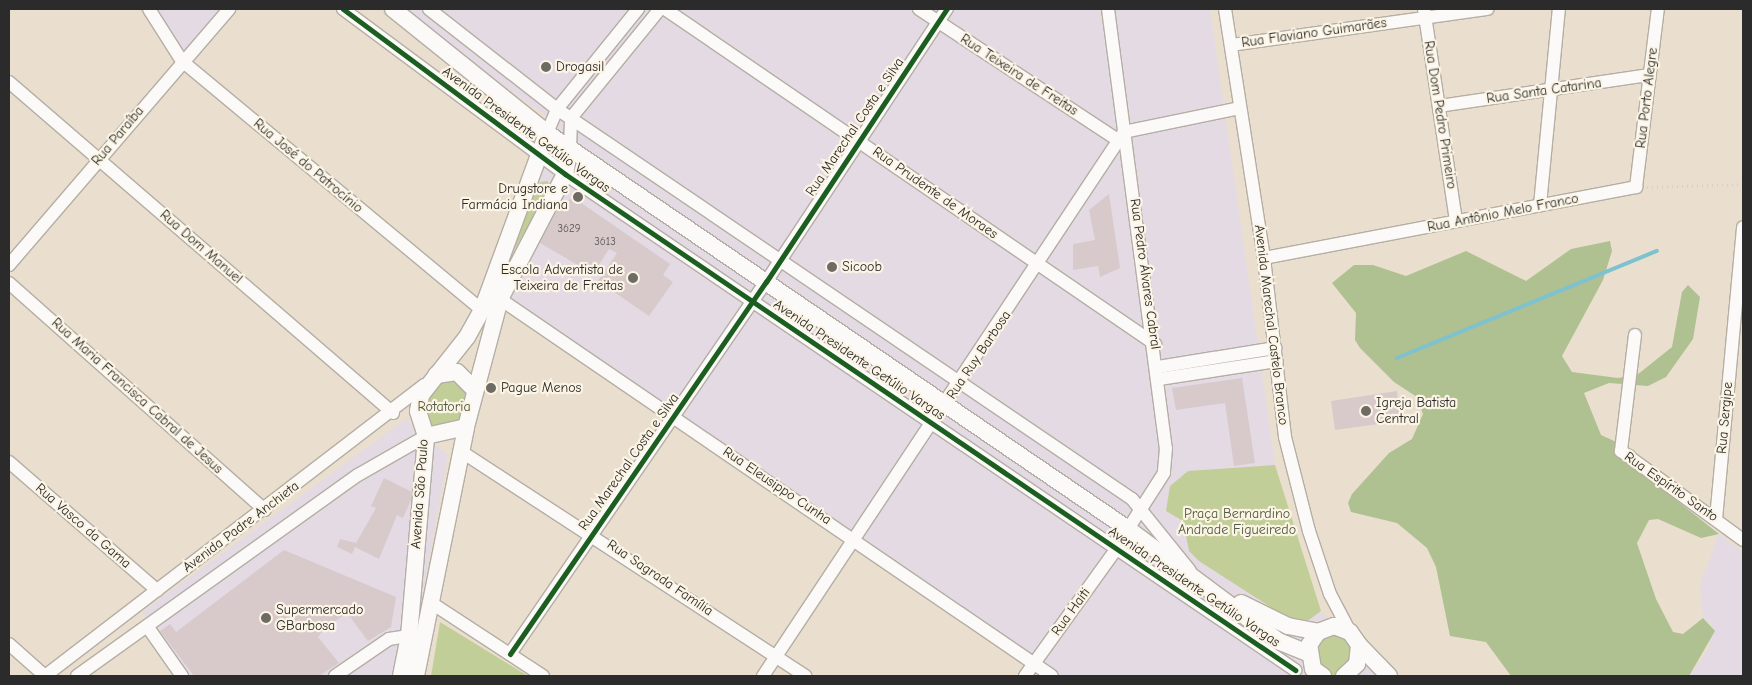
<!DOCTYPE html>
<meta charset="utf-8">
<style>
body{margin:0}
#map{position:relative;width:1752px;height:685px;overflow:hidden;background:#eadfcf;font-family:"Comic Neue",sans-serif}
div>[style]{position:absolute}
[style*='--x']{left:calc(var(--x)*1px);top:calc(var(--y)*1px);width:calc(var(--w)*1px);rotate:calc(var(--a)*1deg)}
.built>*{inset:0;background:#e4dae4}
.green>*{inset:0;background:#c1ce98}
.forest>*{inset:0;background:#afc091}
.stream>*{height:4px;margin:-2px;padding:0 2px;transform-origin:2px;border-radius:2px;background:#7ec1cf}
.building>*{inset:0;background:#d8cacb}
.path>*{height:2.5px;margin-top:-1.25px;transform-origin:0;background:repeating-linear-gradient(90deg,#d4d1cc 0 1px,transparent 0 5px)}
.roads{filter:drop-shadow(1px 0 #b4aea4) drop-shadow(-1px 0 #b4aea4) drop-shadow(0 1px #b4aea4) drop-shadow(0 -1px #b4aea4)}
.minor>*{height:12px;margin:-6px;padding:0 6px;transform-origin:6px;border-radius:6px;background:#fcfaf8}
.major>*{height:16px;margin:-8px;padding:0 8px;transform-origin:8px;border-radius:8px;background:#fcfaf8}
.cycleway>*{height:5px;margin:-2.5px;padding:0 2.5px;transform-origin:2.5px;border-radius:2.5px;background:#1b5e20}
.dots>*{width:14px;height:14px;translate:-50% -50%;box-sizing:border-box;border:2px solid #fcf5e5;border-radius:50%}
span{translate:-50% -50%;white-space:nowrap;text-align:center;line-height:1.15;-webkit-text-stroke:4.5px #fcf5e5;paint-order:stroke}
.number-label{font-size:11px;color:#565353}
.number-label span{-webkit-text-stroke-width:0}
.street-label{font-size:14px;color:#2b2b2b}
.poi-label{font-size:14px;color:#2b2b2b}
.left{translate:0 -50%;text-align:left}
.right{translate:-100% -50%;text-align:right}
.park-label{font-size:14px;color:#4e583e}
.frame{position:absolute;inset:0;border:10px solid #2b2b2b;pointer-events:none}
</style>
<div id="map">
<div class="built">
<i style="clip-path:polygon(141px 9px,221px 9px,174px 62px)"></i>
<i style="clip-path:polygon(401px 9px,1210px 9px,1275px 465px,1188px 471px,1183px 521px,1189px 551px,1309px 620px,1321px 611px,1381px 676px,1058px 676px,482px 290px,547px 117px)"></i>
<i style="clip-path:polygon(406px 419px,448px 455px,408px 676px,187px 676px,142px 612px)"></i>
<i style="clip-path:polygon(1719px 534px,1743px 552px,1743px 676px,1689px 676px,1709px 648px,1711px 623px,1703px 618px,1700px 584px)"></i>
</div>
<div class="green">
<i style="clip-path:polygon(547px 181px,552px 186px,496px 281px,540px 182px)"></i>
<i style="clip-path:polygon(450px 376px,470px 390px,460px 422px,428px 430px,425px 400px,438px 380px)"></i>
<i style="clip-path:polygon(1275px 465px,1321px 611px,1309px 620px,1289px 619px,1199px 561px,1189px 551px,1183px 521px,1166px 511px,1170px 486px,1188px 471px)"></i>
<i style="clip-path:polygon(440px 622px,528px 676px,431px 676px)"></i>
<i style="clip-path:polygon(1339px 629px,1356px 647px,1345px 673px,1335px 676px,1325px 673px,1312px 652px,1313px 644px)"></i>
</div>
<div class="forest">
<i style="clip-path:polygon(1610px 241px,1612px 251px,1603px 280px,1562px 356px,1572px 372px,1618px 378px,1637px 375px,1672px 347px,1682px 292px,1688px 285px,1700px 297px,1693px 339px,1666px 377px,1648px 386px,1609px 383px,1584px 393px,1601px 435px,1634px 450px,1661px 488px,1719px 534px,1701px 538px,1658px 519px,1649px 520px,1637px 543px,1656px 599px,1673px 632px,1683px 634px,1703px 618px,1715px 631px,1689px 676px,1511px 676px,1486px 642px,1450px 636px,1436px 567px,1427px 548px,1397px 523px,1351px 512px,1348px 503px,1352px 494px,1389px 453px,1412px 439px,1423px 414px,1417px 397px,1394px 382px,1360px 348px,1355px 340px,1356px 313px,1332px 283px,1354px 265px,1373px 265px,1406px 276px,1466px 251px,1526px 281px,1571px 249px)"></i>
</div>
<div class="stream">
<i style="--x:1397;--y:358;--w:281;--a:-22.4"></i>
</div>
<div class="building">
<i style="clip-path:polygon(1109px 194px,1120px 268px,1100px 277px,1098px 266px,1073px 270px,1073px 244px,1095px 240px,1089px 210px)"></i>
<i style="clip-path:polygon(574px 198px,670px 264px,663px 275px,673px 282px,649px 316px,598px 281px,617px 253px,609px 249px,593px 274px,535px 240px,559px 203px)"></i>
<i style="clip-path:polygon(1242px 378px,1255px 463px,1234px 466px,1225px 403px,1176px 410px,1172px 388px)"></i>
<i style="clip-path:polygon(1397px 391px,1401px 421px,1335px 430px,1331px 401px)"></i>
<i style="clip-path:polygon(384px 478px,414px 493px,403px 518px,397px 515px,379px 559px,355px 547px,352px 554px,337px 547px,340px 539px,356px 543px,376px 508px,371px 506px)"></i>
<i style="clip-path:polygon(284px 550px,396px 597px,391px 627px,368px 641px,347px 613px,325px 628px,318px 637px,339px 663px,319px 676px,194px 676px,160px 631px,170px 624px,176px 632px)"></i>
</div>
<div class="path">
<i style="--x:1647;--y:187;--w:96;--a:-1.8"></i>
</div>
<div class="roads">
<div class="minor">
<i style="--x:149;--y:9;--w:62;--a:57.6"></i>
<i style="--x:182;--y:61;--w:390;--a:39.7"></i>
<i style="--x:343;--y:9;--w:277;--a:36.6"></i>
<i style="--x:565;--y:174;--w:883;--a:34.19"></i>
<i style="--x:429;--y:9;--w:162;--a:38"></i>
<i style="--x:557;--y:109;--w:695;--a:34.15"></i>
<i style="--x:1132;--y:499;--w:92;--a:51.1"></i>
<i style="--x:665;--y:9;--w:594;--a:34.36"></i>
<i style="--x:919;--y:9;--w:240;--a:33.4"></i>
<i style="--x:1108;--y:9;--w:443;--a:82.5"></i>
<i style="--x:1166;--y:448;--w:25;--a:95"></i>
<i style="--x:1164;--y:473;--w:67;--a:122.7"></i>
<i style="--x:1225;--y:9;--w:252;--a:81.1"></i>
<i style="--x:1264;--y:258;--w:180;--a:83.3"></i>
<i style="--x:1285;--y:437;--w:97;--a:75.7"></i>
<i style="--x:1309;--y:531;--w:66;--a:71.6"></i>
<i style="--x:1330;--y:594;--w:43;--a:62.2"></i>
<i style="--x:1424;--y:9;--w:213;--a:81.4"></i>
<i style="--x:1231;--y:45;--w:259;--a:-8"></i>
<i style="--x:9;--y:82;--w:507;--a:40.76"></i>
<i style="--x:1439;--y:106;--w:212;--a:-8.4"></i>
<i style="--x:547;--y:133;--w:26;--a:-67"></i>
<i style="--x:557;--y:109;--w:129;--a:-51"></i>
<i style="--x:570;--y:149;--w:31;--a:-88"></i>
<i style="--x:571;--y:118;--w:141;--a:-50.8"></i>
<i style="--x:1540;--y:205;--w:197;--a:-84.5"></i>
<i style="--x:1264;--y:258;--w:379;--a:-10.8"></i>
<i style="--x:1636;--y:187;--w:179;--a:-83"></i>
<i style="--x:9;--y:265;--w:338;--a:-49.3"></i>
<i style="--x:9;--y:283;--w:342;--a:41.6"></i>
<i style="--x:500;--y:299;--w:668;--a:34.33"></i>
<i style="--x:1635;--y:335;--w:117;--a:96.9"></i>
<i style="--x:1621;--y:451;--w:151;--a:36.1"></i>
<i style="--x:1158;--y:367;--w:119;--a:-9.2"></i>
<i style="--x:1159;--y:379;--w:119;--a:-8.7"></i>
<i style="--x:462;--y:452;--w:410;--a:33.1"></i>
<i style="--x:9;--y:462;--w:196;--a:40.9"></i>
<i style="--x:1716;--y:519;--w:293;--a:-84.7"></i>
<i style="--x:430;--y:602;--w:135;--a:33.2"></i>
<i style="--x:147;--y:626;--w:61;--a:55"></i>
<i style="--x:9;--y:644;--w:48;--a:41.6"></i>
<i style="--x:510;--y:654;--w:452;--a:-55.5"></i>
<i style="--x:766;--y:282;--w:328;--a:-56.5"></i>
<i style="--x:45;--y:676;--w:478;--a:-37.5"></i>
<i style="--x:77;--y:676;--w:345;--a:-35.6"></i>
<i style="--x:358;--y:475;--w:78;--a:-29.8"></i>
<i style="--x:335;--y:676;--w:65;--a:-34.4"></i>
<i style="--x:389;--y:639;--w:20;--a:-9"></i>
<i style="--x:763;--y:676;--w:653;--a:-56.43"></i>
<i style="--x:1124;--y:132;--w:118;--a:-11.7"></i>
<i style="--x:1025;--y:676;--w:158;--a:-54.3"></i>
</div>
<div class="major">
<i style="--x:393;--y:9;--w:198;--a:38.8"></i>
<i style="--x:547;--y:133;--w:703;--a:34.28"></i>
<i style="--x:1128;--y:529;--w:187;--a:36.7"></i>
<i style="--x:1278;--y:641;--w:32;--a:22"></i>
<i style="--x:436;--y:375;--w:21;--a:-8"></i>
<i style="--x:457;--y:372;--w:24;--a:45"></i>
<i style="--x:426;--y:436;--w:41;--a:-12.7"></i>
<i style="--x:1241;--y:603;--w:52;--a:26.1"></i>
<i style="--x:1288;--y:626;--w:31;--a:11"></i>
<i style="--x:1359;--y:645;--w:43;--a:45.9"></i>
<i style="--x:401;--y:676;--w:41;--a:-78.7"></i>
<i style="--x:409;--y:636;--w:201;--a:-85.1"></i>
<i style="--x:426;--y:436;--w:26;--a:-108"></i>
<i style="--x:418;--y:411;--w:16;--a:-79"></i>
<i style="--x:421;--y:395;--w:74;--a:-51.6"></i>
<i style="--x:467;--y:337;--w:31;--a:-61"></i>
<i style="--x:482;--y:310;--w:189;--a:-69.8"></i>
<i style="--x:416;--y:676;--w:254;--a:-78.6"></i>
<i style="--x:466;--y:427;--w:132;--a:-75.1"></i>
<i style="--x:500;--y:299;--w:141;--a:-62.5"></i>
<i style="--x:565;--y:174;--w:25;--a:-79"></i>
<i style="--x:1323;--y:676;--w:12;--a:-145"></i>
<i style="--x:1313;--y:669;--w:24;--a:-99"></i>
<i style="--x:1309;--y:645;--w:16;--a:-55"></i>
<i style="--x:1318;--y:632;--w:17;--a:-21"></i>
<i style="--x:1334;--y:626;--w:17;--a:21"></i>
<i style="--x:1350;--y:632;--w:16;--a:55"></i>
<i style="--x:1359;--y:645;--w:19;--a:96"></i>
<i style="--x:1357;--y:664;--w:18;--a:137"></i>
</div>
</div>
<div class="cycleway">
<i style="--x:343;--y:9;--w:277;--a:36.6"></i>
<i style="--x:565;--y:174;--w:883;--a:34.19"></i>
<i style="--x:510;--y:654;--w:452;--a:-55.5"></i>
<i style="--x:766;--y:282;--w:328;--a:-56.5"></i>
</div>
<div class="dots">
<i style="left:546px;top:67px;background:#6e6a64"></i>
<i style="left:578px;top:197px;background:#6e6a64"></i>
<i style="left:832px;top:267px;background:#6e6a64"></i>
<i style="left:633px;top:278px;background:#6e6a64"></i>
<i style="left:491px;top:388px;background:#6e6a64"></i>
<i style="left:1366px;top:411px;background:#6e6a64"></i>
<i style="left:266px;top:618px;background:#6e6a64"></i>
</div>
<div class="number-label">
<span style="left:569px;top:229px">3629</span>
<span style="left:605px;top:242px">3613</span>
</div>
<div class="street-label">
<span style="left:1314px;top:33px;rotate:-8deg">Rua Flaviano Guimarães</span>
<span style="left:1019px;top:75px;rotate:33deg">Rua Teixeira de Freitas</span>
<span style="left:1544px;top:91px;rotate:-8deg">Rua Santa Catarina</span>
<span style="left:1647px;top:98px;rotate:-83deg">Rua Porto Alegre</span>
<span style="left:1440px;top:115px;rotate:81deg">Rua Dom Pedro Primeiro</span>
<span style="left:855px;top:127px;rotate:-56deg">Rua Marechal Costa e Silva</span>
<span style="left:526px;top:130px;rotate:36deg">Avenida Presidente Getúlio Vargas</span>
<span style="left:118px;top:136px;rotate:-50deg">Rua Paraíba</span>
<span style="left:308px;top:166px;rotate:40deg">Rua José do Patrocínio</span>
<span style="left:935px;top:193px;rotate:35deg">Rua Prudente de Moraes</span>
<span style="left:1503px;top:213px;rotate:-11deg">Rua Antônio Melo Franco</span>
<span style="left:201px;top:247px;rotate:41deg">Rua Dom Manuel</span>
<span style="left:1145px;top:274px;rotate:82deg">Rua Pedro Álvares Cabral</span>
<span style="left:1271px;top:325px;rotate:83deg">Avenida Marechal Castelo Branco</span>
<span style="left:979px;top:355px;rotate:-56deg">Rua Ruy Barbosa</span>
<span style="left:859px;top:360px;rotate:34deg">Avenida Presidente Getúlio Vargas</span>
<span style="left:137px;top:396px;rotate:42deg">Rua Maria Francisca Cabral de Jesus</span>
<span style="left:1725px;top:418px;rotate:-85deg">Rua Sergipe</span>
<span style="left:629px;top:462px;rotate:-55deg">Rua Marechal Costa e Silva</span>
<span style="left:777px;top:486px;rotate:34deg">Rua Eleusippo Cunha</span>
<span style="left:1671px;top:487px;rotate:35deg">Rua Espírito Santo</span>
<span style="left:420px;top:494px;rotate:-86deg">Avenida São Paulo</span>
<span style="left:83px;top:526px;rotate:41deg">Rua Vasco da Gama</span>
<span style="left:241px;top:527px;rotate:-37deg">Avenida Padre Anchieta</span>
<span style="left:660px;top:578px;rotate:34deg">Rua Sagrada Família</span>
<span style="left:1194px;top:587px;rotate:34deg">Avenida Presidente Getúlio Vargas</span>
<span style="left:1071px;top:612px;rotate:-54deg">Rua Haiti</span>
</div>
<div class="poi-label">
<span class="left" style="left:556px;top:67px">Drogasil</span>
<span class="right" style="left:568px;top:197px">Drugstore e<br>Farmácia Indiana</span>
<span class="left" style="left:842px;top:267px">Sicoob</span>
<span class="right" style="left:623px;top:278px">Escola Adventista de<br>Teixeira de Freitas</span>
<span class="left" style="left:501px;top:388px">Pague Menos</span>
<span class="left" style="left:1376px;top:411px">Igreja Batista<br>Central</span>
<span class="left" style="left:276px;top:618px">Supermercado<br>GBarbosa</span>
</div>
<div class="park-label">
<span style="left:444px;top:407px">Rotatoria</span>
<span style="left:1237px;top:522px">Praça Bernardino<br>Andrade Figueiredo</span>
</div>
<div class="frame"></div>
</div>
